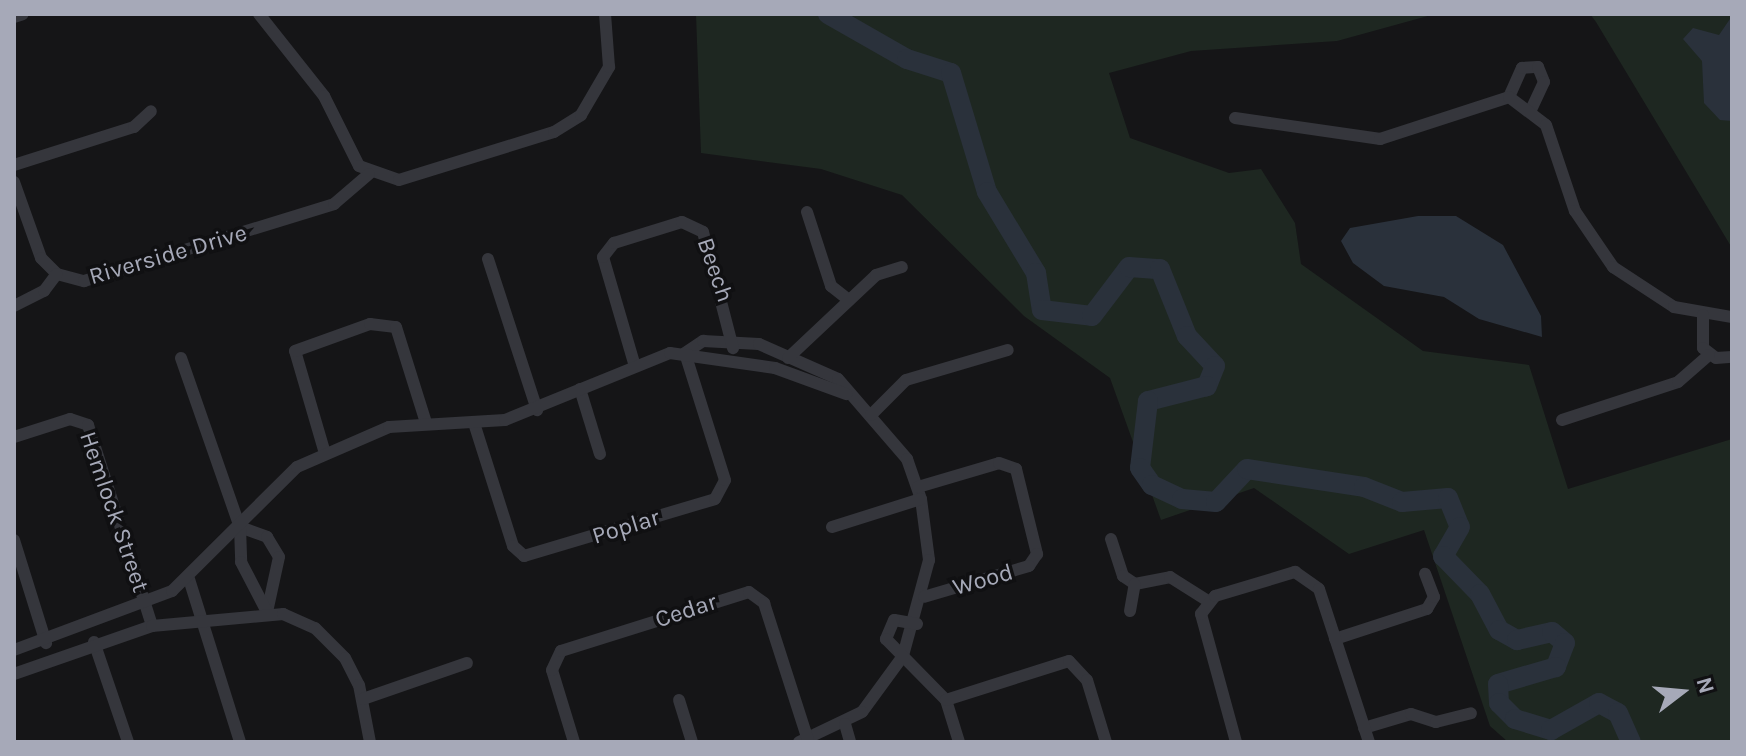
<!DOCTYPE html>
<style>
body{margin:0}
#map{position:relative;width:1746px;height:756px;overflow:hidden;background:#151517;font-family:Karla,sans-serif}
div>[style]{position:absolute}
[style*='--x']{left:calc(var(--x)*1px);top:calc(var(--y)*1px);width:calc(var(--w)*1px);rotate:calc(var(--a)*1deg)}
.green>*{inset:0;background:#1e2721}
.water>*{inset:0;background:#2a313b}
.river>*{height:20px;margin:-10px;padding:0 10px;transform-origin:10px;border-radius:10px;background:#2a313b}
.minor>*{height:12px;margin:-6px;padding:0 6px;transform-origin:6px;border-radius:6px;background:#35363c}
span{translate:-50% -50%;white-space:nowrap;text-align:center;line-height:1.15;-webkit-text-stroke:7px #101012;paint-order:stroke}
.street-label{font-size:24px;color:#a6a9b8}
.frame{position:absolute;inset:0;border:16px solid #a6a9b8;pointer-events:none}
.north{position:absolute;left:1642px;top:652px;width:80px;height:80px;-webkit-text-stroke:6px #101012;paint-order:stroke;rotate:74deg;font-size:22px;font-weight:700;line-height:32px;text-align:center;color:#a6a9b8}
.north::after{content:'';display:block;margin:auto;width:28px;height:36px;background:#a6a9b8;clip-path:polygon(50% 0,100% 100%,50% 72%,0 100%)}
</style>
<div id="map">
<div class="green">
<i style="clip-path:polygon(696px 14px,1435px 14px,1337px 41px,1191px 51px,1109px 73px,1130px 138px,1229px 173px,1261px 169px,1295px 223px,1301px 264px,1423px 351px,1529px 365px,1568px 489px,1732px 439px,1732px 742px,1508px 742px,1490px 726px,1424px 530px,1349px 554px,1254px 488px,1161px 520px,1110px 378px,1024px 316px,902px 195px,821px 169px,701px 153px)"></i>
<i style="clip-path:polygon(1590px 14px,1732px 14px,1732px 248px,1596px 22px)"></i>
</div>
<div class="water">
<i style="clip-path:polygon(1732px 16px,1732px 121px,1720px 120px,1704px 103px,1702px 61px,1683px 39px,1693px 28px,1719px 35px)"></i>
<i style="clip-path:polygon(1418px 216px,1456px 216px,1503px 245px,1541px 316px,1542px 337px,1479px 319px,1444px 297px,1384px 286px,1353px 263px,1341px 241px,1350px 228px)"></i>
</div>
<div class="river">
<i style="--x:828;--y:14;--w:91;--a:29.7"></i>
<i style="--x:907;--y:59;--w:46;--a:17.7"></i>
<i style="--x:951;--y:73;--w:124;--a:73.2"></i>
<i style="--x:987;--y:192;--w:95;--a:58.8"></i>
<i style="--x:1036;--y:273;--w:37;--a:81"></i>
<i style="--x:1042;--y:310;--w:50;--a:6.8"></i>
<i style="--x:1092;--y:316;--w:61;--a:-52.9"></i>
<i style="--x:1129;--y:267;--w:31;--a:4"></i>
<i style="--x:1160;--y:269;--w:72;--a:68.1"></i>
<i style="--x:1187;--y:336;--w:41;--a:47"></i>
<i style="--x:1215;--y:366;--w:22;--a:112"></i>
<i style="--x:1207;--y:386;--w:61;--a:165.7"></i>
<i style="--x:1148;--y:401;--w:67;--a:96.8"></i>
<i style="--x:1140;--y:468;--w:21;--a:55"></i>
<i style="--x:1152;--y:485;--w:33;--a:25"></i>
<i style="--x:1182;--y:499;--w:34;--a:5"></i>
<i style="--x:1216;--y:502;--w:45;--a:-46.8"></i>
<i style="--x:1247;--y:469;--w:118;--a:8.7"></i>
<i style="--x:1364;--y:487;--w:41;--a:21.5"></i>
<i style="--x:1402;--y:502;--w:46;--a:-5"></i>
<i style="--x:1448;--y:498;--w:31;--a:68"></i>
<i style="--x:1460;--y:527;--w:34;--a:120"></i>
<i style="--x:1443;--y:556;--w:53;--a:45.8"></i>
<i style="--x:1480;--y:594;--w:41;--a:62.2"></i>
<i style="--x:1499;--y:630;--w:21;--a:29"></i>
<i style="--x:1517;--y:640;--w:36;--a:-13"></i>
<i style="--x:1552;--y:632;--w:17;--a:40"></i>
<i style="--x:1565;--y:643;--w:26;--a:111"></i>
<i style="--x:1556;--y:667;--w:60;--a:163.7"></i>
<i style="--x:1498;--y:684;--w:19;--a:87"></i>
<i style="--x:1499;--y:703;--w:23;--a:45"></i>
<i style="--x:1515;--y:719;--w:38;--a:17"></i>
<i style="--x:1551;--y:730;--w:55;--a:-29.4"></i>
<i style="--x:1599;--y:703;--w:21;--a:28"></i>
<i style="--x:1618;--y:713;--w:32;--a:66"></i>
</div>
<div class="minor">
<i style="--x:259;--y:14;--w:105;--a:51.6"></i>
<i style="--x:324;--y:96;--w:78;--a:63.4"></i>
<i style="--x:359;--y:166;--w:42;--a:19.3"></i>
<i style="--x:399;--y:180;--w:162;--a:-17.2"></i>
<i style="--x:554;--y:132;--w:32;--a:-32"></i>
<i style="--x:581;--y:115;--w:56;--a:-59.7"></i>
<i style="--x:609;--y:67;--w:53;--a:-94.3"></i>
<i style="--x:14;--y:17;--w:9;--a:-18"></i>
<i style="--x:1509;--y:97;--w:32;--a:-66"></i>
<i style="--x:1522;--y:68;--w:16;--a:-4"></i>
<i style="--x:1538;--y:67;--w:16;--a:68"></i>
<i style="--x:1544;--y:82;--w:29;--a:115"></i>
<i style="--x:1235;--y:118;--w:147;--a:8.2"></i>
<i style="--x:1380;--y:139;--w:136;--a:-18"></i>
<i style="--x:1509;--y:97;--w:46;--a:37.1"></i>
<i style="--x:1546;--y:125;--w:91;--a:71.4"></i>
<i style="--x:1575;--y:211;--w:68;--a:55.8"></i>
<i style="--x:1613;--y:267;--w:73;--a:33.3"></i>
<i style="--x:1674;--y:307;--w:59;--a:9.8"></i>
<i style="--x:14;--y:165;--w:126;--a:-17.6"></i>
<i style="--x:134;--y:127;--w:23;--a:-43"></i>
<i style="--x:14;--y:182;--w:81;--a:70.4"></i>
<i style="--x:41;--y:258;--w:23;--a:45"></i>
<i style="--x:57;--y:274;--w:28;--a:15"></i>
<i style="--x:84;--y:281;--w:262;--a:-17.1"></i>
<i style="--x:334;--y:204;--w:46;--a:-40.6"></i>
<i style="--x:807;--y:212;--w:78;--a:72"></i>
<i style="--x:831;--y:286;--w:23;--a:38"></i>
<i style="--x:488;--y:259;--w:159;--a:72"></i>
<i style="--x:14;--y:306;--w:34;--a:-27"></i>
<i style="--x:44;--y:291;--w:21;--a:-53"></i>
<i style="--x:1703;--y:315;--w:33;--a:90"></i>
<i style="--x:1703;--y:348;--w:16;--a:38"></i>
<i style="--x:1716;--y:358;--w:16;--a:-4"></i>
<i style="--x:685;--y:353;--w:22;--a:-34"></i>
<i style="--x:703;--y:341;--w:56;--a:3.1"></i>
<i style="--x:759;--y:344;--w:86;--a:23.9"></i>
<i style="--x:838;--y:379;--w:106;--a:49.2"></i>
<i style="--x:907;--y:459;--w:42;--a:70.7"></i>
<i style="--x:921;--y:499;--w:62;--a:82.5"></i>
<i style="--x:929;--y:560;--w:99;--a:105.2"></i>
<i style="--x:903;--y:656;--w:69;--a:126.2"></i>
<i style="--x:862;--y:712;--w:70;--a:154.5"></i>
<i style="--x:181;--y:358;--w:179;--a:70.8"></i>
<i style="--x:788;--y:358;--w:121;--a:-43.3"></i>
<i style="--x:876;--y:275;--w:27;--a:-17"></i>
<i style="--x:634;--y:363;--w:110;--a:-106.3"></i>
<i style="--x:603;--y:257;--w:18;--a:-52"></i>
<i style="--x:614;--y:243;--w:71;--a:-17.2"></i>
<i style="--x:682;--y:222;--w:23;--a:25"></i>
<i style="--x:703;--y:232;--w:120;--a:75.5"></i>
<i style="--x:580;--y:389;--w:68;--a:72.9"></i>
<i style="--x:871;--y:415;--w:49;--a:-45"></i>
<i style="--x:906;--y:380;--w:106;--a:-16.4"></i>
<i style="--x:1562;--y:420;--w:122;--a:-18.1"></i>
<i style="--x:1678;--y:382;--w:41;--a:-41.1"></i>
<i style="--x:474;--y:423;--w:129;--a:72.4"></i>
<i style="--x:513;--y:546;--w:15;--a:42"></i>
<i style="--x:524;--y:556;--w:199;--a:-16.6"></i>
<i style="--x:715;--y:499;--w:21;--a:-62"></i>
<i style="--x:725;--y:480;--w:133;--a:-107.5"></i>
<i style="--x:14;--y:437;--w:59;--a:-17.8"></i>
<i style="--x:70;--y:419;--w:19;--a:18"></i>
<i style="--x:88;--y:425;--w:211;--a:72.3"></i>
<i style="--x:324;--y:450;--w:103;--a:-106.3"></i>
<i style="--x:295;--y:351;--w:80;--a:-19.8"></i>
<i style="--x:370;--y:324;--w:26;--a:7"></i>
<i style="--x:396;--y:327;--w:101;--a:72.6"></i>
<i style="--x:918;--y:487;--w:84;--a:-16.5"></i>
<i style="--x:999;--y:463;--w:18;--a:19"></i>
<i style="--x:1016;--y:469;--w:88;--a:76.1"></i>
<i style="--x:1037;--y:554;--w:14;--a:124"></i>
<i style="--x:1029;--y:566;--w:109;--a:163.6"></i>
<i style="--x:240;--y:527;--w:29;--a:20"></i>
<i style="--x:267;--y:537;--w:23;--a:59"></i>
<i style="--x:279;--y:557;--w:56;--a:102.3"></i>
<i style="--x:240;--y:527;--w:35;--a:88"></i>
<i style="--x:241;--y:562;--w:56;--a:62.5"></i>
<i style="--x:832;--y:527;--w:93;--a:-17.5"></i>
<i style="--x:1111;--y:539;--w:39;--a:72"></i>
<i style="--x:1123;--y:576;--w:14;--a:34"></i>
<i style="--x:14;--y:540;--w:108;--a:72.7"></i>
<i style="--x:189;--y:579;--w:171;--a:72.6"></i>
<i style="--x:1135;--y:584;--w:36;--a:-11"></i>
<i style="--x:1170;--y:577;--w:45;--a:32.3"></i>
<i style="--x:1130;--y:611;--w:27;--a:-80"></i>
<i style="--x:917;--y:624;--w:23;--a:-170"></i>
<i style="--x:894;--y:620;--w:21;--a:113"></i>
<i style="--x:886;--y:639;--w:86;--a:45.5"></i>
<i style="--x:946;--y:700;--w:44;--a:72.8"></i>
<i style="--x:1335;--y:639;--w:97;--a:-18.1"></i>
<i style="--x:1427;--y:609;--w:14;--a:-60"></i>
<i style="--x:1434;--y:597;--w:25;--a:-111"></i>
<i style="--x:94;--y:642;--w:106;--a:71.2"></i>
<i style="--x:14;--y:650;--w:169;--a:-20.5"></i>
<i style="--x:172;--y:591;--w:176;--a:-44.8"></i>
<i style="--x:297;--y:467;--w:100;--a:-23.5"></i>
<i style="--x:389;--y:427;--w:116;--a:-3.5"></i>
<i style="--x:505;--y:420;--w:178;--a:-22.1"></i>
<i style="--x:670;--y:353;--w:106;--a:8.1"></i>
<i style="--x:775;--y:368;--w:76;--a:20.1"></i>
<i style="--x:14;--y:674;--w:146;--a:-19.2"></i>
<i style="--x:152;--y:626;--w:132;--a:-5.2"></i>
<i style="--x:283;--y:614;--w:35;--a:24"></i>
<i style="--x:315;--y:628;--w:42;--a:45"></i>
<i style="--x:345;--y:658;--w:30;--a:63"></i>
<i style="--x:359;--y:685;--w:58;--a:79.1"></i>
<i style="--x:363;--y:699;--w:110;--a:-19.1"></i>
<i style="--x:679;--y:700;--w:44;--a:72.8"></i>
<i style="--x:946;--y:700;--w:129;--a:-17.6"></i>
<i style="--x:1069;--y:661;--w:26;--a:47"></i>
<i style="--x:1087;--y:680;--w:65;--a:73"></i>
<i style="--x:845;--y:724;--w:19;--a:74"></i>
<i style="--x:1364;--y:728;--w:49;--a:-16.6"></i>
<i style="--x:1411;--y:714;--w:26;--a:18"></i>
<i style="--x:1436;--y:722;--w:36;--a:-14"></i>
<i style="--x:574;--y:742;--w:75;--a:-107"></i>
<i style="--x:552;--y:670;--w:21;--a:-65"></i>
<i style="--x:561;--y:651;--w:197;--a:-17.4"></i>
<i style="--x:749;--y:592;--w:19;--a:36"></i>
<i style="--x:764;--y:603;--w:144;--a:72.2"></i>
<i style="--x:1236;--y:742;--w:133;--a:-105.3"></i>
<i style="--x:1201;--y:614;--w:23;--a:-52"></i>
<i style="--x:1215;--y:596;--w:84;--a:-16.7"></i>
<i style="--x:1295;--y:572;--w:29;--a:35"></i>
<i style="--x:1319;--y:589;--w:161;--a:71.9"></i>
</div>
<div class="street-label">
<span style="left:168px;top:255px;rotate:-16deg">Riverside Drive</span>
<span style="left:715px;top:270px;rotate:71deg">Beech</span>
<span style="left:114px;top:512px;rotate:71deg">Hemlock Street</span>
<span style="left:626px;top:527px;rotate:-17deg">Poplar</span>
<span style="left:983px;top:580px;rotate:-16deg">Wood</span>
<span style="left:686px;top:611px;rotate:-18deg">Cedar</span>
</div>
<div class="frame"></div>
<div class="north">N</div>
</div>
